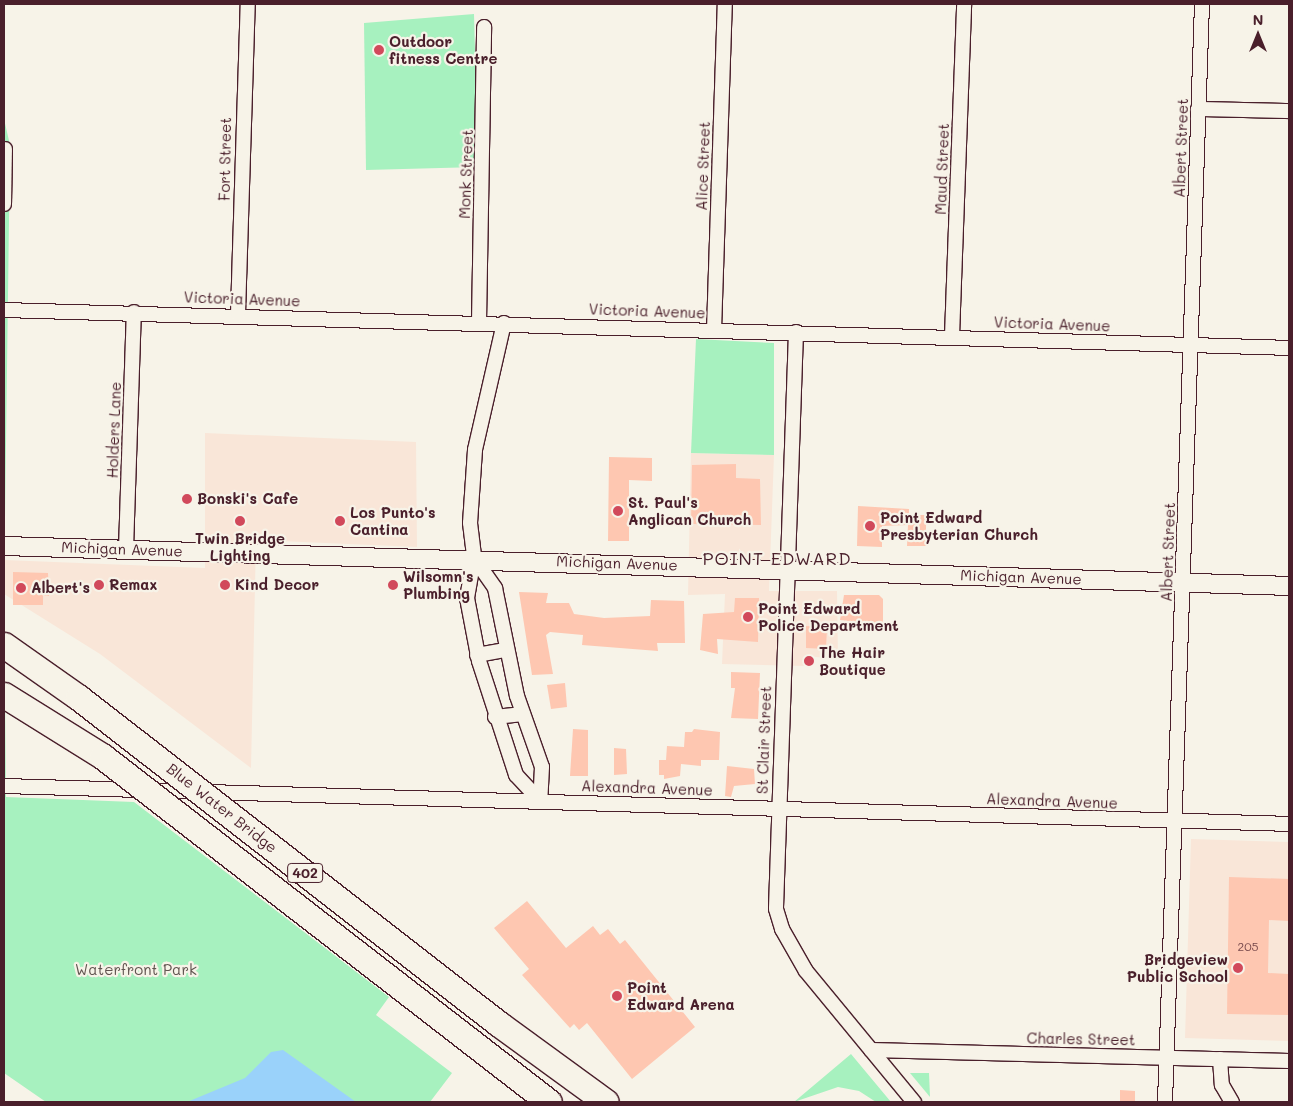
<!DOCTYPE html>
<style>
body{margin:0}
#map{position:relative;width:1293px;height:1106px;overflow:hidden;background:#f7f3e8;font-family:Mali,sans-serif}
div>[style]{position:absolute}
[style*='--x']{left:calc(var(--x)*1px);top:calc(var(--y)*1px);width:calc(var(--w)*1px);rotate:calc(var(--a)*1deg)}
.built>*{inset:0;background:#f9e6d8}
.green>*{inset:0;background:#a7f1bf}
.water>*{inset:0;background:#9ad2fa}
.building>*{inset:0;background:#fec7b1}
.roads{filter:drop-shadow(1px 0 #4a1f2b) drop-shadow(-1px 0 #4a1f2b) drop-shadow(0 1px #4a1f2b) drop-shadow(0 -1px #4a1f2b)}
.minor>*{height:14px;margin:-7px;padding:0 7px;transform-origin:7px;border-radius:7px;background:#f7f3e8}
.tertiary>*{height:18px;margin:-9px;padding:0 9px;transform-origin:9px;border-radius:9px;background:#f7f3e8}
.bridges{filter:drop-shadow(1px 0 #4a1f2b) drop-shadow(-1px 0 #4a1f2b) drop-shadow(0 1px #4a1f2b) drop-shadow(0 -1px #4a1f2b)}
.motorway-bridge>*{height:25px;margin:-12.5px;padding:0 12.5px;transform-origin:12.5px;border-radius:12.5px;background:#f7f3e8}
.dots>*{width:14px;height:14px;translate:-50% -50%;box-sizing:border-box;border:2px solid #f7f3e8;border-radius:50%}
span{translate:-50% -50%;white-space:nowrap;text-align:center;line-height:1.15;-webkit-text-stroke:4.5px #f7f3e8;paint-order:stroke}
.number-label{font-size:12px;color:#77494c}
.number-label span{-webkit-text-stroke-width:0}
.shield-label span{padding:1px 4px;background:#f7f3e8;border:1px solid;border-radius:4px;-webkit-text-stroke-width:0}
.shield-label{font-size:14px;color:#4a1f2b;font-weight:700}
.poi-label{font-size:15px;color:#4a1f2b;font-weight:700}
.left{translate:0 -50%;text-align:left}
.right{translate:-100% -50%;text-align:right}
.street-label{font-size:15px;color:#4a1f2b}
.park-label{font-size:15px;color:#615450}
.quarter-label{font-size:18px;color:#4a1f2b;letter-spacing:1px}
.frame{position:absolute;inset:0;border:5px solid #4a1f2b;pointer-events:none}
.north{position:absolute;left:1233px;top:10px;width:50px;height:50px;-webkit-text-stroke:4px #f7f3e8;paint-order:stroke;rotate:0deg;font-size:14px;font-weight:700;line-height:20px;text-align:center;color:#4a1f2b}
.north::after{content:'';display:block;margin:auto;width:18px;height:22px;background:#4a1f2b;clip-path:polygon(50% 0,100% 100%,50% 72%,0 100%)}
</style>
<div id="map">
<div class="built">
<i style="clip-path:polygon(205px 433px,416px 442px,417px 547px,256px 540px,251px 768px,100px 654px,4px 594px,4px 560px,205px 568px)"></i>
<i style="clip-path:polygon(691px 453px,774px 455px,769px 591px,837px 591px,838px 659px,805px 656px,805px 666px,722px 664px,725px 594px,688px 595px)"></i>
<i style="clip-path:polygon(1191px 839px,1289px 842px,1289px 1041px,1185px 1038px)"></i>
</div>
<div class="green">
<i style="clip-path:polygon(474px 14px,478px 167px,366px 170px,364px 23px)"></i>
<i style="clip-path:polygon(4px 119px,10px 145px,4px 594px,6px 797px,134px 802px,389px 997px,376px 1015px,452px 1073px,430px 1102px,46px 1102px,4px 1073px)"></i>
<i style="clip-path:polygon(696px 339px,774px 343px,774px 455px,691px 453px)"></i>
<i style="clip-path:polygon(851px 1054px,891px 1102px,876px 1102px,859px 1091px,838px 1087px,794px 1102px)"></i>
<i style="clip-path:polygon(910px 1073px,929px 1073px,930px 1097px)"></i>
</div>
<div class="water">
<i style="clip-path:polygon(283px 1050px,356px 1102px,187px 1102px,245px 1078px,271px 1052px)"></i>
</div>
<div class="building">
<i style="clip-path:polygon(609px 457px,652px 458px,652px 481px,629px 480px,629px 541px,608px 541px)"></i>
<i style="clip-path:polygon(736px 464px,736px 478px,760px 479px,761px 525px,691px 524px,692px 465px)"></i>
<i style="clip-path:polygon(858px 506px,909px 509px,909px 515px,926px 515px,926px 546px,907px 546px,908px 525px,882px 526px,882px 547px,857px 546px)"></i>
<i style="clip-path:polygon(13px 572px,48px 573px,49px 596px,43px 595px,43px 605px,13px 605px)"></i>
<i style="clip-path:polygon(519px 592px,548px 593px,546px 603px,569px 603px,574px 614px,604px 618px,650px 616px,651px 600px,684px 601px,685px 643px,657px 643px,658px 651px,582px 645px,583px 635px,550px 632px,546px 635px,553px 674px,532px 675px)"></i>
<i style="clip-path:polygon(844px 595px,879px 595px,883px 599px,883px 625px,840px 620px)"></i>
<i style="clip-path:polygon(735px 598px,759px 598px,758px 642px,717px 639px,718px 654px,700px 650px,703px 614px,734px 612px)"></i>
<i style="clip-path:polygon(806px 626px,827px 627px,826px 649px,806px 648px)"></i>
<i style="clip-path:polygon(731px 672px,760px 673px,758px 719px,731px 718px,735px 688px,731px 688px)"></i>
<i style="clip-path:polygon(565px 683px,567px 707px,551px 709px,547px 685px)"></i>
<i style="clip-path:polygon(573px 729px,588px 730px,588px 776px,570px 776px)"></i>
<i style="clip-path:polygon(694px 729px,720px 732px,719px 760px,701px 760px,701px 766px,681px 764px,680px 776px,664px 779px,664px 775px,659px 775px,659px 760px,666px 760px,667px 746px,684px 747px,685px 732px,692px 732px)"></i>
<i style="clip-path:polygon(614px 748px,626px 749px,627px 774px,614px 775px)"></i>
<i style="clip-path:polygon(727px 766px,754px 769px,755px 784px,734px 786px,731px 797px,725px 796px)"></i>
<i style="clip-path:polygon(1229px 877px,1289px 879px,1289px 921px,1269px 920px,1268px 973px,1289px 974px,1289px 1015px,1227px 1014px)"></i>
<i style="clip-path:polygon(527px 901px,566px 948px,593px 926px,600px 935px,608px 929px,620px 944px,625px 940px,695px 1027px,632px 1079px,587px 1023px,579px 1030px,574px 1024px,570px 1028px,522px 975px,529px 969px,494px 928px)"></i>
<i style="clip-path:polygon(1120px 1090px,1135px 1091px,1135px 1102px,1120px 1102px)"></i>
</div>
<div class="roads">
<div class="minor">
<i style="--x:1198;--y:109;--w:91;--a:1.3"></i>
<i style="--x:4;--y:204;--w:55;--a:-89"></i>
<i style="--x:4;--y:310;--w:1286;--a:1.69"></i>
<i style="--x:238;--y:314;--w:310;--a:-88.2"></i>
<i style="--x:479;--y:322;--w:295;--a:-89"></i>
<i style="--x:504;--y:323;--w:130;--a:102.9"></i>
<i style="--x:475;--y:450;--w:73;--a:93.9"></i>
<i style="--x:470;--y:523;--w:35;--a:83"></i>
<i style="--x:474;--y:558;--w:41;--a:99.9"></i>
<i style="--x:467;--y:598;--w:64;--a:79.2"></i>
<i style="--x:479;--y:661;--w:120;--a:72"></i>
<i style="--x:516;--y:775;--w:35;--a:47"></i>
<i style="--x:714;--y:330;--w:326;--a:-88.1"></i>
<i style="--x:796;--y:332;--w:577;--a:91.99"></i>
<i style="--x:776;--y:909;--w:21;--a:73"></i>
<i style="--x:782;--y:929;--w:48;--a:60.3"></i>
<i style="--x:806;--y:971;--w:170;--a:50.5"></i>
<i style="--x:952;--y:336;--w:332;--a:-87.9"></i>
<i style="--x:126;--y:549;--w:237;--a:-88.1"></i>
<i style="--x:474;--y:558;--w:37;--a:55"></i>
<i style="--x:495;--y:588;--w:110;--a:78.5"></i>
<i style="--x:517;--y:696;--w:75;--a:70.6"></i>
<i style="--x:542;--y:767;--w:34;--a:93"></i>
<i style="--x:477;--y:655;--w:29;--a:-10"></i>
<i style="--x:495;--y:717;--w:28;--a:-6"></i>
<i style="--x:4;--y:786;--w:1286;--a:1.69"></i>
<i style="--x:871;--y:1050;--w:418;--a:1.5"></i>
<i style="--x:1220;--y:1059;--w:26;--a:86"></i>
<i style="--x:1222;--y:1085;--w:20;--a:60"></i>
<i style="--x:1165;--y:1102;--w:1099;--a:-88.07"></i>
</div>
<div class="tertiary">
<i style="--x:4;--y:546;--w:1286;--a:1.78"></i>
</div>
</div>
<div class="bridges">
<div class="motorway-bridge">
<i style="--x:4;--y:645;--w:90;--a:35.1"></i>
<i style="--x:78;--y:697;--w:533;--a:37.84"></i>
<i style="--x:499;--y:1024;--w:132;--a:36.1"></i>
<i style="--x:4;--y:695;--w:115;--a:31.9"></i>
<i style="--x:102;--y:756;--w:565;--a:37.74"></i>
</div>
</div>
<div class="dots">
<i style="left:379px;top:50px;background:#d1495b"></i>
<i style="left:187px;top:499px;background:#d1495b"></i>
<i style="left:618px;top:511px;background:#d1495b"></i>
<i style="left:240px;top:521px;background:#d1495b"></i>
<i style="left:340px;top:521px;background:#d1495b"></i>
<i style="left:870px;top:526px;background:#d1495b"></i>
<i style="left:99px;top:585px;background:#d1495b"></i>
<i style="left:225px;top:585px;background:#d1495b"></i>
<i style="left:393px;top:585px;background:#d1495b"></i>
<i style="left:21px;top:588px;background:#d1495b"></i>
<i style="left:748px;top:617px;background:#d1495b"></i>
<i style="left:809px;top:661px;background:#d1495b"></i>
<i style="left:1238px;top:968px;background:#d1495b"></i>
<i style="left:617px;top:996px;background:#d1495b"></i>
</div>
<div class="number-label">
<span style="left:1248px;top:947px">205</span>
</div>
<div class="shield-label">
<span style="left:305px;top:873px">402</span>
</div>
<div class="poi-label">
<span class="left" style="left:389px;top:50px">Outdoor<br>fitness Centre</span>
<span class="left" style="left:197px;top:499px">Bonski's Cafe</span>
<span class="left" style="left:628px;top:511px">St. Paul's<br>Anglican Church</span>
<span class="left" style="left:350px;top:521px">Los Punto's<br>Cantina</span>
<span class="left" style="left:880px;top:526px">Point Edward<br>Presbyterian Church</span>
<span style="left:240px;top:547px">Twin Bridge<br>Lighting</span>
<span class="left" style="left:403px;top:585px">Wilsomn's<br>Plumbing</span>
<span class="left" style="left:109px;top:585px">Remax</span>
<span class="left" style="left:235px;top:585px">Kind Decor</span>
<span class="left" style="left:31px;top:588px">Albert's</span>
<span class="left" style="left:758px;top:617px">Point Edward<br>Police Department</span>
<span class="left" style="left:819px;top:661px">The Hair<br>Boutique</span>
<span class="right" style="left:1228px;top:968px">Bridgeview<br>Public School</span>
<span class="left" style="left:627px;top:996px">Point<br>Edward Arena</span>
</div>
<div class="street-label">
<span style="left:1181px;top:148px;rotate:-88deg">Albert Street</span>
<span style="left:225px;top:159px;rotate:-89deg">Fort Street</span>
<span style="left:703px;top:166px;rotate:-88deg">Alice Street</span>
<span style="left:942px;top:169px;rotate:-88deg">Maud Street</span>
<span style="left:466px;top:174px;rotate:-88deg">Monk Street</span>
<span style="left:242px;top:299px;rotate:2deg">Victoria Avenue</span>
<span style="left:647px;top:311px;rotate:2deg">Victoria Avenue</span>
<span style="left:1052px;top:324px;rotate:2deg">Victoria Avenue</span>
<span style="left:114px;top:430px;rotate:-88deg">Holders Lane</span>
<span style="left:122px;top:549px;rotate:2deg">Michigan Avenue</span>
<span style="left:1168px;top:552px;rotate:-88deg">Albert Street</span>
<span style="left:617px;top:563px;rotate:2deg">Michigan Avenue</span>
<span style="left:1021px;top:577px;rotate:2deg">Michigan Avenue</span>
<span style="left:764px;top:740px;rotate:-88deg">St Clair Street</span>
<span style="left:647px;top:788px;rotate:2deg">Alexandra Avenue</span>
<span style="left:1052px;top:801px;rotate:2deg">Alexandra Avenue</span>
<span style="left:222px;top:808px;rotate:38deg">Blue Water Bridge</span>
<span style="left:1081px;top:1039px;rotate:1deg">Charles Street</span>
</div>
<div class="park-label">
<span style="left:136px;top:970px">Waterfront Park</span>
</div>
<div class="quarter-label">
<span style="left:777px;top:558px">POINT EDWARD</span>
</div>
<div class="frame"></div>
<div class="north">N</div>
</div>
